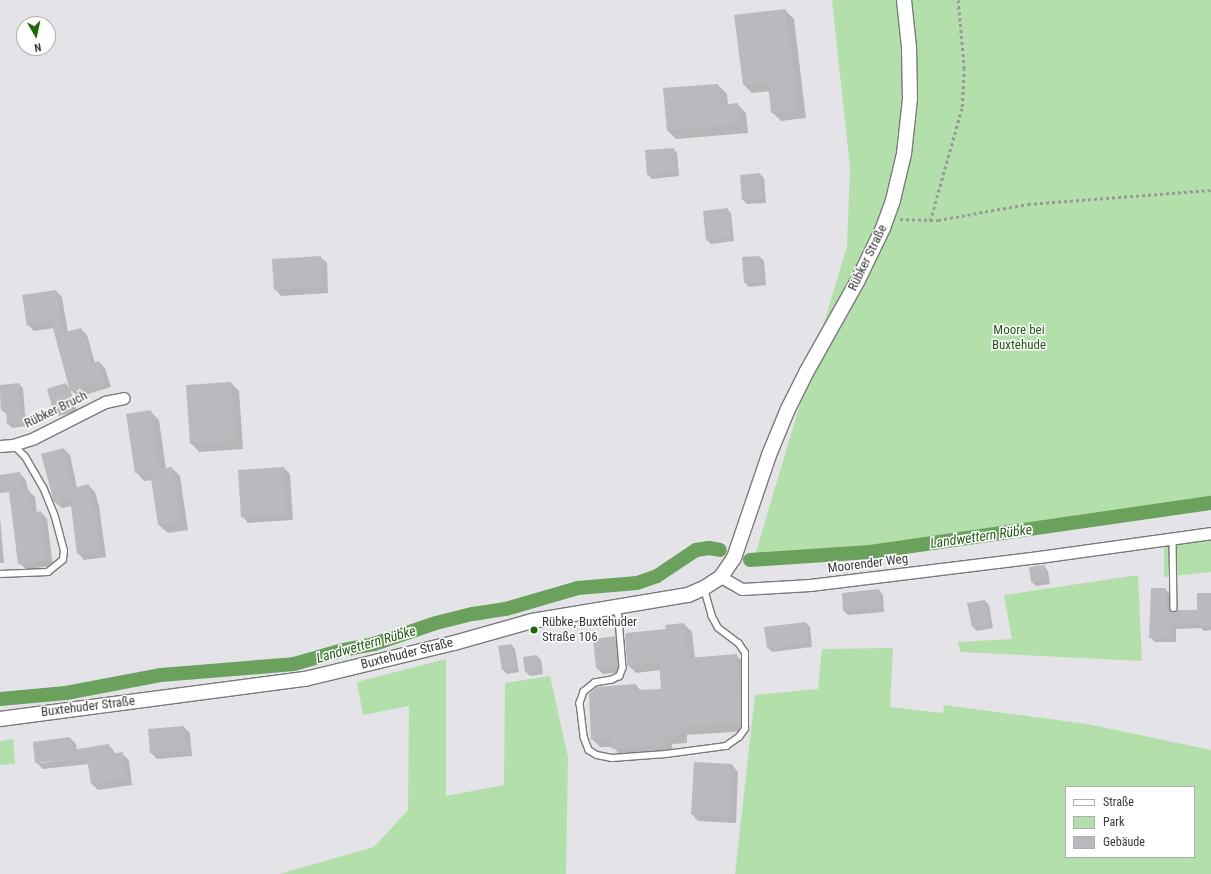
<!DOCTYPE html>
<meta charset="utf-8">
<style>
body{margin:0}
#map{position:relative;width:1211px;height:874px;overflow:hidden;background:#e4e3e7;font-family:"Roboto Condensed",sans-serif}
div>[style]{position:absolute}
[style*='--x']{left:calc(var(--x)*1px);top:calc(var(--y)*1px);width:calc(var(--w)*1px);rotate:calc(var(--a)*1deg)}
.green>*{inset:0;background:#b3e0aa}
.shadow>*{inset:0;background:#0003}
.canal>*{height:14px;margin:-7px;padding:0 7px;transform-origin:7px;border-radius:7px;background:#69a15d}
.building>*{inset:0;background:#bab9bd}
.path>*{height:2.5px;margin-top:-1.25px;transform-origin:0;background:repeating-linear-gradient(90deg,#99999c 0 3px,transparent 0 6px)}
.roads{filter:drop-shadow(1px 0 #7a7a7d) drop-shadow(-1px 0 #7a7a7d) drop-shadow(0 1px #7a7a7d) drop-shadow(0 -1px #7a7a7d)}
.service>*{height:5.5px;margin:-2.75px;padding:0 2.75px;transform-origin:2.75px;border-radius:2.75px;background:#fff}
.minor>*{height:11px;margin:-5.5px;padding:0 5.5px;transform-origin:5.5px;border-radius:5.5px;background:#fff}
.tertiary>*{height:14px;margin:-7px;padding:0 7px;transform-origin:7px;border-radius:7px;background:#fff}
.dots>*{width:11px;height:11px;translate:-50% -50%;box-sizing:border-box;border:2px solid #fff;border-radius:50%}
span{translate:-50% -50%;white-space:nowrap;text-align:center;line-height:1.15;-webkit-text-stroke:3px #fff;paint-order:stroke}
.street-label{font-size:13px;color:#3a3a3c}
.park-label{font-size:13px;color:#225915}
.poi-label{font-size:13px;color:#3a3a3c}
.left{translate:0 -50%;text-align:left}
.water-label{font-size:14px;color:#245c17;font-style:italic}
.legend{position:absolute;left:1065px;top:786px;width:130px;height:72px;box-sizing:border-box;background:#fff;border:1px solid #b0b0b1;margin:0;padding:5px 7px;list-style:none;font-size:12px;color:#3a3a3c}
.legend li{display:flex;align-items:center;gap:8px;height:20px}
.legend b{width:20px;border:1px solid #b0b0b1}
.north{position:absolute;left:16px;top:16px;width:40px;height:40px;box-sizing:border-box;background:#fff;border:1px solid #b0b0b1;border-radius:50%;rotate:171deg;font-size:11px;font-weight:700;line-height:16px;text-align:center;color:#3a3a3c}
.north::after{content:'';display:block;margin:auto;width:14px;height:18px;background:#1d6905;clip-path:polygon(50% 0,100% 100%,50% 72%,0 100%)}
</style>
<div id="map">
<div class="green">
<i style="clip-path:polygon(832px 0,1211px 0,1211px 508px,1131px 515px,992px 537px,961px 546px,910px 553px,753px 562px,847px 246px,850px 168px)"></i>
<i style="clip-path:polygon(1211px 539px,1211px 572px,1164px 577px,1164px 545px)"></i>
<i style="clip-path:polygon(1138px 575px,1142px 661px,960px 652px,958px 642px,1012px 639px,1004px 595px)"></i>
<i style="clip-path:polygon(evenodd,893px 648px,890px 707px,943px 713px,944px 705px,1087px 724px,1211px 750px,1211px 874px,735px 874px,755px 695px,818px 689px,822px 649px,893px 648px,1066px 787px,1194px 787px,1194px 857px,1066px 857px,1066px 787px)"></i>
<i style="clip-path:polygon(446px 659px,446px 796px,504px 785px,505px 683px,550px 676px,568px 757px,566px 874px,279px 874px,374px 847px,408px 810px,409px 706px,363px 715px,357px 682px)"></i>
<i style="clip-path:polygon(13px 739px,15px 764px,0 765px,0 741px)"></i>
</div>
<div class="shadow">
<i style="clip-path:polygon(785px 10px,794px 19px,806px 118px,781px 121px,772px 112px,770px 91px,752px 93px,744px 85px)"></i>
<i style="clip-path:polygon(718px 85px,727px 94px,728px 105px,737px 104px,746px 113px,748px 133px,676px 139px,668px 131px)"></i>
<i style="clip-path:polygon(673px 149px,677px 153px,679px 176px,652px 179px,648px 175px)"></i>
<i style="clip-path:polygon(760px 174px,764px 178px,766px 203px,747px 204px,743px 200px)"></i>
<i style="clip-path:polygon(727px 209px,731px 213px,734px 241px,711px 244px,707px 240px)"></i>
<i style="clip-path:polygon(320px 257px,327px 263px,328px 293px,281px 296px,275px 289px)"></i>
<i style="clip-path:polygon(760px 257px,764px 261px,766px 285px,749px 287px,745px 283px)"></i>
<i style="clip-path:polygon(56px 291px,62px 297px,68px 333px,81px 329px,87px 335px,95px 363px,99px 362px,105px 368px,111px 387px,78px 397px,70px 389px,77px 411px,59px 416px,55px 412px,66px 384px,71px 390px,54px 328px,34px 331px,28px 325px)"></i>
<i style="clip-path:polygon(231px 383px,239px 391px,243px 449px,199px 452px,191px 443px)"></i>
<i style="clip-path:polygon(19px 384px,23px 388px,26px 426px,12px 428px,8px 424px,7px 414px,1px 410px,0 386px)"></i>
<i style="clip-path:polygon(150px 411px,159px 420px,166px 469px,172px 468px,180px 476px,188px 530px,168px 533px,159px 525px,152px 480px,144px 481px,136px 472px)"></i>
<i style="clip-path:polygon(64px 449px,70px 455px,77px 488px,88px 485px,95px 492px,99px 506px,106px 557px,84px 560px,78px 553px,72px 506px,62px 508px,55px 502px,42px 455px)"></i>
<i style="clip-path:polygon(284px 468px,290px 474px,293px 520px,248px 523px,242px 516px)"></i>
<i style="clip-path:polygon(19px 473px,26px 480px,28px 490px,35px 497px,37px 513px,41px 512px,47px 519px,53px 566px,26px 569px,19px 563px)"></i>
<i style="clip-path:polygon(0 517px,4px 563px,0 563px)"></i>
<i style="clip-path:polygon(1044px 566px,1048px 571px,1050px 584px,1036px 586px,1032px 582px)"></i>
<i style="clip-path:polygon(1165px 589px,1170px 594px,1170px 612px,1199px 611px,1211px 594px,1211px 630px,1204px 631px,1201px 628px,1176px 629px,1176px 642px,1155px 642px,1150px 637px)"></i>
<i style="clip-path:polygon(879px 590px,883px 595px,884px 612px,848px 615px,844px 611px,843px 594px)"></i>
<i style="clip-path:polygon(985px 601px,989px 605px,993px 628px,977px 631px,973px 627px,968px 604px)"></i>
<i style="clip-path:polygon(806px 623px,810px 627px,812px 647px,772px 652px,768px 648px,765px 628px)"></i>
<i style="clip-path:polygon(684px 624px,692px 632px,695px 658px,737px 656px,745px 664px,748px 731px,687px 735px,687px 743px,672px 744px,673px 753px,621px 756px,613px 747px,600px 747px,592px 739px,636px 685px,641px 691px,662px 690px,660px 670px,636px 673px,628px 665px,667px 630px)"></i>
<i style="clip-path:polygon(616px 637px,622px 644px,624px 672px,603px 674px,597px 668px)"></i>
<i style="clip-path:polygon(511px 645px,515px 649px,519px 672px,507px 674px,503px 670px,499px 647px)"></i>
<i style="clip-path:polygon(537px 656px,541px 660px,543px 674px,530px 676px,526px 672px,524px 658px)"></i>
<i style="clip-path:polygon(184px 727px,190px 733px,192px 756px,157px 759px,151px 753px)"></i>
<i style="clip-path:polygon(evenodd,70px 738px,76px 744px,77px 750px,109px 745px,116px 754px,122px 754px,129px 760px,132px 785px,98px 790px,92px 784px,89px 764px,43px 769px,36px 762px,70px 738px,66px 760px,40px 763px,40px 761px,66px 760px)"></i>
<i style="clip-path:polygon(695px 763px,732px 765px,738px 772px,736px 823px,698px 821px,692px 814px)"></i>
</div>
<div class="canal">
<i style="--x:750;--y:560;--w:120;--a:-3.8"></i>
<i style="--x:870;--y:552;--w:345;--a:-8.2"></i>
<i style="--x:0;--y:699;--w:66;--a:-5.2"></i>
<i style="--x:66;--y:693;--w:97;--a:-10.7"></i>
<i style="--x:161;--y:675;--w:133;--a:-4.7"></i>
<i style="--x:294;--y:664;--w:51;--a:-15.9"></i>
<i style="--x:343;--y:650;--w:32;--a:-11"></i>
<i style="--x:374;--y:644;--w:65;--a:-18.7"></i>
<i style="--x:436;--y:623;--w:38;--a:-14"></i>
<i style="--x:473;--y:614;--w:33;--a:-9"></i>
<i style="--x:506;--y:609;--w:75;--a:-16.3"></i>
<i style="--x:578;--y:588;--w:59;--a:-4.8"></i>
<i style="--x:637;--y:583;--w:21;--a:-19"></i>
<i style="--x:657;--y:576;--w:47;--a:-33.7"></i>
<i style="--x:696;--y:550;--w:13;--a:-9"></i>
<i style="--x:709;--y:548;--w:11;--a:10"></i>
</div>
<div class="building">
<i style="clip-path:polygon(786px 9px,798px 110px,771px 113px,768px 82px,743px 85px,734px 15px)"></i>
<i style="clip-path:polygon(718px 84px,720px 105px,738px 103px,740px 124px,667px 131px,663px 88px)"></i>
<i style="clip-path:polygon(674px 148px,676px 172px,647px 175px,645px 150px)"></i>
<i style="clip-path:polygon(760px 173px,762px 199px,742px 200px,740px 175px)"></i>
<i style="clip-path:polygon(728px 208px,731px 237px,706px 240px,703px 211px)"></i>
<i style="clip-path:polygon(321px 256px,322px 287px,274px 290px,272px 259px)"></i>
<i style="clip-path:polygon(760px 256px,762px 282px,744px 283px,742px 257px)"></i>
<i style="clip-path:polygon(56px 290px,63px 333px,81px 328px,91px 363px,99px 361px,105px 381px,70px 391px,51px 321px,27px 326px,22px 295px)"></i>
<i style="clip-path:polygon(231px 382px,235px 441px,190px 444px,186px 385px)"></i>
<i style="clip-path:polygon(19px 383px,23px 423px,7px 424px,6px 410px,1px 410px,0 385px)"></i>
<i style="clip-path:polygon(66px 383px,73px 407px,54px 413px,47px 389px)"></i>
<i style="clip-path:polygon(151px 410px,159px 469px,172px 467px,181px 522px,158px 525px,150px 471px,135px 473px,126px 414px)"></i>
<i style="clip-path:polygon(64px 448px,73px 488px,89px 484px,93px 499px,100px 551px,77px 554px,70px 498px,54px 502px,41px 454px)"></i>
<i style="clip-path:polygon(284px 467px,287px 514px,241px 517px,238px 470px)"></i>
<i style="clip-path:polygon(20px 472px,24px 490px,29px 489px,32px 513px,41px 511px,47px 560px,18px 564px,9px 492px,0 493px,0 475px)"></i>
<i style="clip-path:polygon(1045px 565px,1046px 581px,1031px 582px,1029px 567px)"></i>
<i style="clip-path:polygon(1151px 588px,1166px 588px,1166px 610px,1174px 612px,1178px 610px,1197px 610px,1197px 593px,1211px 593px,1211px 626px,1198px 626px,1198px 623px,1171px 624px,1171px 638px,1149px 638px)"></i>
<i style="clip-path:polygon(879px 589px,881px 608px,843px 611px,842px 593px)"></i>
<i style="clip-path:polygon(985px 600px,990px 624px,972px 627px,967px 603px)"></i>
<i style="clip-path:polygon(806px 622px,809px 643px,767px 648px,764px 627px)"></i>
<i style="clip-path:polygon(684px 623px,688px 658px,737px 654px,741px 723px,679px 727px,680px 736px,664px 737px,665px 745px,612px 749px,611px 739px,591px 740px,589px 694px,597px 687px,636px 684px,636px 690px,661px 689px,659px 662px,627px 665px,625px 635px,626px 633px,666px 629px,665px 625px)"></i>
<i style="clip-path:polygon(616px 636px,619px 666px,596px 668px,593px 639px)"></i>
<i style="clip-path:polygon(512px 644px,516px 668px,502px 670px,498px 646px)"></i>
<i style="clip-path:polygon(537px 655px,539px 670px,525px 672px,523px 657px)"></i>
<i style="clip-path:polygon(184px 726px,186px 750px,150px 753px,148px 729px)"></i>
<i style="clip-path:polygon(70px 737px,72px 750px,109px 744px,111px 754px,123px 752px,127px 779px,91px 784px,87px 758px,35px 763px,33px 742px)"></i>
<i style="clip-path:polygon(694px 762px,732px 764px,730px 817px,691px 815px)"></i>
</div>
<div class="path">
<i style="--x:900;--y:219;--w:38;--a:2"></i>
<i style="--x:938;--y:220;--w:91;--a:-10.1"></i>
<i style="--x:1028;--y:204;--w:184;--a:-4.4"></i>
<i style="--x:930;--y:221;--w:118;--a:-74.3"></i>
<i style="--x:962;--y:107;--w:38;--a:-87"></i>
<i style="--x:964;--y:69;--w:69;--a:-95"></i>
</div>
<div class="roads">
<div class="service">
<i style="--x:1173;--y:539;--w:69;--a:89.2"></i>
<i style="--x:0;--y:574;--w:48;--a:-2.4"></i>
<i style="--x:48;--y:572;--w:19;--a:-39"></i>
<i style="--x:63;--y:560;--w:9;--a:-84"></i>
<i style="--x:64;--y:551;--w:35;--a:-105"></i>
<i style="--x:55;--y:517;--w:31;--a:-112"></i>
<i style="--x:43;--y:488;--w:36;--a:-120"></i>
<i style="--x:25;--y:457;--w:17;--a:-135"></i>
<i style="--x:618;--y:607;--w:61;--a:85.3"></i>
<i style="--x:623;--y:668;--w:9;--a:111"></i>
<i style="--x:620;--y:676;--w:9;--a:153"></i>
<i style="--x:612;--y:680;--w:17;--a:170"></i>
<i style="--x:595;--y:683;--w:14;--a:141"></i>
<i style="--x:584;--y:692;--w:12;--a:110"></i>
<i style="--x:580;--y:703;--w:34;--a:83"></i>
<i style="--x:584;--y:737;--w:14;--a:69"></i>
<i style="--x:589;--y:750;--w:9;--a:32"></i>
<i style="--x:597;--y:755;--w:15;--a:11"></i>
<i style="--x:612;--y:758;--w:54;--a:-4.2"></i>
<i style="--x:666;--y:754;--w:61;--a:-7.6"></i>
<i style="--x:726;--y:746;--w:16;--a:-35"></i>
<i style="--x:739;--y:737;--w:10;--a:-53"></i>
<i style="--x:745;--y:729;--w:76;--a:-90"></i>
<i style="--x:745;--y:653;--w:11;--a:-124"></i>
<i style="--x:739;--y:644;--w:26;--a:-143"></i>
<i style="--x:718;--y:628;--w:13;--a:-119"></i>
<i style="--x:712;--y:617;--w:29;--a:-106"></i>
</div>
<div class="minor">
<i style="--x:0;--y:446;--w:13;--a:-4"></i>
<i style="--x:13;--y:445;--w:22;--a:-18"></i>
<i style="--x:34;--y:438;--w:80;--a:-26.9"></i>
<i style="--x:105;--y:402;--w:19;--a:-12"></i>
<i style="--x:721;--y:577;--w:24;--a:30"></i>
<i style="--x:742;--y:589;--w:68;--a:-3.4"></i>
<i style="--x:810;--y:585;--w:231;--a:-7"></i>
<i style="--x:1039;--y:557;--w:174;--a:-7.9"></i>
</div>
<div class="tertiary">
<i style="--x:0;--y:719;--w:308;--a:-7.5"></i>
<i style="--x:305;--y:679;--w:153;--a:-13.6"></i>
<i style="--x:454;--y:643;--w:81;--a:-15.8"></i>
<i style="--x:532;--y:621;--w:158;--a:-9.5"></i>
<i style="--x:688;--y:595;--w:17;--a:-24"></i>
<i style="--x:704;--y:588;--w:20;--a:-33"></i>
<i style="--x:721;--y:577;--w:23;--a:-56"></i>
<i style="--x:734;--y:558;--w:109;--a:-71.2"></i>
<i style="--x:769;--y:455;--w:50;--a:-67.6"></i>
<i style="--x:788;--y:409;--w:42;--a:-63.4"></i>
<i style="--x:807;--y:371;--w:104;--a:-60.7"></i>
<i style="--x:858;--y:280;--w:58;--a:-64.3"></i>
<i style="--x:883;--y:228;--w:30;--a:-70"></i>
<i style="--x:893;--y:200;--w:47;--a:-76.6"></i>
<i style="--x:904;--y:154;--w:55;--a:-83.8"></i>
<i style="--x:910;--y:99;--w:52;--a:-91.1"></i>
<i style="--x:909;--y:47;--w:47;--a:-96.1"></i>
</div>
</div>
<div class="dots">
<i style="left:534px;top:630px;background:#1d6905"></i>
</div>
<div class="street-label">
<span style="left:868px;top:258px;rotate:-64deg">Rübker Straße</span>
<span style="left:56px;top:410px;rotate:-26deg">Rübker Bruch</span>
<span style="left:868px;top:564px;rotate:-7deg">Moorender Weg</span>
<span style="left:407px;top:654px;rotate:-14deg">Buxtehuder Straße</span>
<span style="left:88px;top:707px;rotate:-7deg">Buxtehuder Straße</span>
</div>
<div class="park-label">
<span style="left:1019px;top:338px">Moore bei<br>Buxtehude</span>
</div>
<div class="poi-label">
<span class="left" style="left:542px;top:630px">Rübke, Buxtehuder<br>Straße 106</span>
</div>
<div class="water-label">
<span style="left:981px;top:536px;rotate:-8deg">Landwettern Rübke</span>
<span style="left:366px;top:644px;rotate:-16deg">Landwettern Rübke</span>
</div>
<ul class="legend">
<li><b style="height:5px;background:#fff"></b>Straße</li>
<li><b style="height:11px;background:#b3e0aa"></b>Park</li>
<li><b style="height:11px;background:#bab9bd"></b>Gebäude</li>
</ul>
<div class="north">N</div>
</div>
